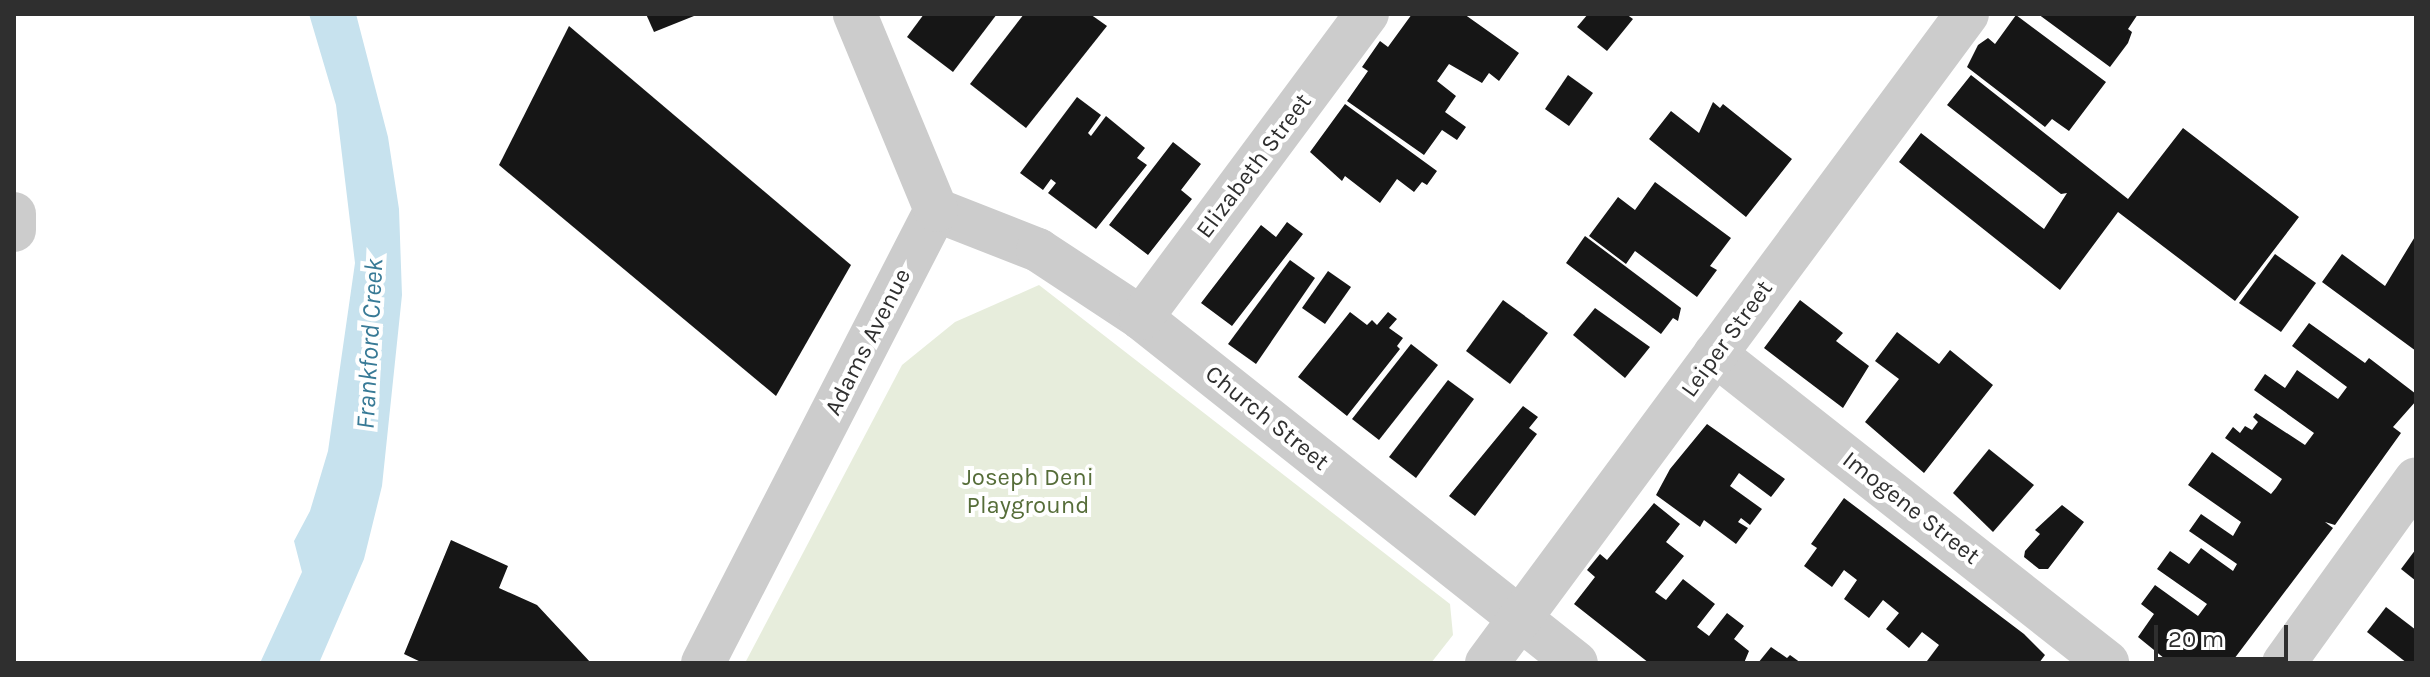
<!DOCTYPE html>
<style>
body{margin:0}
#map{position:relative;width:2430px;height:677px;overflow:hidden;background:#fff;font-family:Karla,sans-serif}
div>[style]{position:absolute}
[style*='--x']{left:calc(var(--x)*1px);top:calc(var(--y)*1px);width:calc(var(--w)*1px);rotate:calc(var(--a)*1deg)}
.green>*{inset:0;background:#e7eddc}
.water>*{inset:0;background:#c7e2ee}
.building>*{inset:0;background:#161616}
.minor>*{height:44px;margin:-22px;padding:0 22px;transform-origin:22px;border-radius:22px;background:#ccc}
span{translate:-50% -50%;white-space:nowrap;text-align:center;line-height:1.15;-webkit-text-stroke:8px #fff;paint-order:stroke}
.street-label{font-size:24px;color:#2f2f2f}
.park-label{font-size:24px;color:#566d39}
.water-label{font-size:26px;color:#387a96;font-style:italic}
.frame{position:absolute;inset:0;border:16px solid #2f2f2f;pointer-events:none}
.scale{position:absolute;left:2154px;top:625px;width:134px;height:36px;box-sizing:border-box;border:4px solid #2f2f2f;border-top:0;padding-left:10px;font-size:24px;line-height:28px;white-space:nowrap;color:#2f2f2f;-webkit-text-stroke:6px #fff;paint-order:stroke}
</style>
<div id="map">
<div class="green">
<i style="clip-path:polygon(1039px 285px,1450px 604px,1453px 635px,1431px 663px,745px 663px,902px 365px,955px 322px)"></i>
</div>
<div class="water">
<i style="clip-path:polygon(309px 14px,356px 14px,388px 137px,399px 209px,402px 295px,382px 486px,364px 559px,319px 663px,260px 663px,302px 572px,294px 541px,310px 511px,328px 451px,355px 263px,336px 105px)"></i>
</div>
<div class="building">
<i style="clip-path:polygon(646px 14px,699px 14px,654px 32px)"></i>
<i style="clip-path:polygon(924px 14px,997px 14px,953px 72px,907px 37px)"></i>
<i style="clip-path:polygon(1024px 14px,1090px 14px,1107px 26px,1026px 128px,970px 84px)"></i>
<i style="clip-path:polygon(1412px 14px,1464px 14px,1519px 53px,1499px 81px,1489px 73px,1482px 83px,1449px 64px,1437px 81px,1456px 96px,1445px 112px,1466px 127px,1457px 140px,1442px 130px,1424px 155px,1347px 101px,1368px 71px,1362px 67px,1380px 41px,1388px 47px)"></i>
<i style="clip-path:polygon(1588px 14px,1626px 14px,1633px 19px,1607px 51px,1577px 27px)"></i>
<i style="clip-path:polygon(2038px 14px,2138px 14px,2128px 29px,2132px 32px,2128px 43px,2110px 67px)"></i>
<i style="clip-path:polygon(2016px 15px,2106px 82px,2069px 131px,2052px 119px,2045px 127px,1967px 67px,1978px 45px,1988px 38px,1995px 44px)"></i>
<i style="clip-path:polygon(569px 26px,851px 265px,776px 396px,499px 165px)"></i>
<i style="clip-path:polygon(1568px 75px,1593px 93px,1569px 126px,1545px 109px)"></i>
<i style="clip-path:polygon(1971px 75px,2128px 199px,2183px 128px,2299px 217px,2235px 301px,2118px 212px,2060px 290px,1899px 162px,1921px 133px,2044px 229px,2067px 193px,2061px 194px,1947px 105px)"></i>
<i style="clip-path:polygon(1077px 97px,1101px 115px,1088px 133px,1091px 136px,1106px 116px,1145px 148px,1137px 158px,1147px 165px,1096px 229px,1048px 193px,1056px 183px,1051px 179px,1043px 190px,1020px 173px)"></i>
<i style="clip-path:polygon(1713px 102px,1720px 108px,1723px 104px,1792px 159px,1746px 217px,1649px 139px,1671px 111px,1699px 133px)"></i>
<i style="clip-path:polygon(1345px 104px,1437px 171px,1427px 185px,1422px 182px,1414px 192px,1397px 179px,1380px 203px,1345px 176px,1342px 181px,1310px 152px)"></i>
<i style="clip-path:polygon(1173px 142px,1201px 164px,1181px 190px,1192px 199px,1148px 255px,1109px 225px)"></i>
<i style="clip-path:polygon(1655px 182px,1731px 238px,1710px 266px,1717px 270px,1697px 297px,1635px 251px,1626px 264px,1589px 236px,1618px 197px,1635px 210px)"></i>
<i style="clip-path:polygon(1287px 222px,1303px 234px,1232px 326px,1201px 303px,1261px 225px,1276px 237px)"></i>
<i style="clip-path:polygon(2416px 235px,2416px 351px,2322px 282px,2342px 254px,2385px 286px)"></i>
<i style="clip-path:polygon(1585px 236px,1681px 308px,1678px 321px,1673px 318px,1661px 334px,1566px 263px)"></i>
<i style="clip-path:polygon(2275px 254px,2316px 283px,2281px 332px,2239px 303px)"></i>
<i style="clip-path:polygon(1290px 260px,1315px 278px,1256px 364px,1228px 344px)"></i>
<i style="clip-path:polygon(1328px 271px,1351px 287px,1325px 324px,1302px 308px)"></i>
<i style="clip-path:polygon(1503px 300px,1548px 333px,1510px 384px,1466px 351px)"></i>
<i style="clip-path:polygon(1800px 300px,1843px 333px,1836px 341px,1869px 366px,1843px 408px,1764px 348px)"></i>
<i style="clip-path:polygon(1595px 308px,1650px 347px,1625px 378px,1573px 335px)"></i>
<i style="clip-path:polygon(1350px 312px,1367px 325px,1372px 320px,1377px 325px,1388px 312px,1397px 319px,1389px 328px,1403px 338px,1397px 346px,1400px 349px,1347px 416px,1298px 377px)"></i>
<i style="clip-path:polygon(2309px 323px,2365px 363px,2369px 358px,2416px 394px,2416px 401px,2393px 427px,2401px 433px,2335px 525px,2325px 522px,2333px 528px,2231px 663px,2170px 663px,2138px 637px,2154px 614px,2141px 604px,2155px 585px,2198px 616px,2207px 604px,2157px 569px,2170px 551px,2189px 564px,2201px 548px,2233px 571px,2237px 564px,2189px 531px,2201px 514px,2233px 536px,2241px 522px,2188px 485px,2212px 452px,2271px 494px,2276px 488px,2282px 479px,2225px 438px,2233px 427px,2240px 433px,2245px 426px,2252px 430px,2258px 422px,2253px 417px,2256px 413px,2305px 445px,2314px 433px,2254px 390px,2265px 374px,2285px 388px,2297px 370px,2338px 399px,2347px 387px,2292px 346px)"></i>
<i style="clip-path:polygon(1897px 332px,1939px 364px,1950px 350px,1993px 385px,1924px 473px,1865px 422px,1899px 379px,1875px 361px)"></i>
<i style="clip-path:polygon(1411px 344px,1438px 365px,1379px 440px,1352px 419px)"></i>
<i style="clip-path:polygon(1448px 380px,1474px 399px,1416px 478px,1389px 457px)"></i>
<i style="clip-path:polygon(1523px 406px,1538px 417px,1529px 428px,1537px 434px,1475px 516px,1449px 496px)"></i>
<i style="clip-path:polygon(1707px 424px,1785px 479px,1771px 497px,1739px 473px,1730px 486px,1762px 509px,1750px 525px,1741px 518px,1738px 522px,1748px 528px,1736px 544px,1704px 520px,1700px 527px,1656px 495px,1670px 469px)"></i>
<i style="clip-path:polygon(1989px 449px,2034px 485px,1993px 532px,1953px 493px)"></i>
<i style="clip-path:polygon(1844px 498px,2024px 634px,2045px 655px,2039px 663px,1930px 663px,1927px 661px,1939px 645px,1922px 632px,1909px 648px,1897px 638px,1886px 629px,1899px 613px,1883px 600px,1869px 618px,1844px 599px,1857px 580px,1844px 570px,1832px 587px,1804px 566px,1817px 548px,1811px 544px)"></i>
<i style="clip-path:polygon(1654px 503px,1680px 524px,1666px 542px,1684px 556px,1655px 592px,1666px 600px,1683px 579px,1715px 604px,1697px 627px,1709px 636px,1727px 613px,1744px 626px,1734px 639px,1749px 651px,1744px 663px,1649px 663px,1574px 604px,1595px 577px,1587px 570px,1600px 554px,1607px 560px)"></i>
<i style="clip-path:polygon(2062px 505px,2084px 522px,2048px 569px,2039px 569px,2024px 557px,2025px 551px,2040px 534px,2035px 530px)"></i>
<i style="clip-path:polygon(451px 540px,508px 566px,499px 588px,537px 605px,591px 663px,423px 663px,404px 654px)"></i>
<i style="clip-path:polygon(2416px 549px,2416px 581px,2401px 569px)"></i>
<i style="clip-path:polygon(2386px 607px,2416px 630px,2416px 663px,2407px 663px,2367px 632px)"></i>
<i style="clip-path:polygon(1771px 647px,1787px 658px,1790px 655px,1801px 663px,1758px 663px)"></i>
</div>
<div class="minor">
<i style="--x:936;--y:210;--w:110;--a:21.4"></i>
<i style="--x:1038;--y:250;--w:123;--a:33.4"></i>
<i style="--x:1141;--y:318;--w:555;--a:38.42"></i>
<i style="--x:14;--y:214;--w:16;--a:90"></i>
<i style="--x:1141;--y:318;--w:379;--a:-53.4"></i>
<i style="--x:1715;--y:354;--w:499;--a:38.2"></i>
<i style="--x:703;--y:663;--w:509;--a:-62.78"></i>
<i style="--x:936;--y:210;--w:212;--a:-112.5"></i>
<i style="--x:1487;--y:663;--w:807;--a:-53.51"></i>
<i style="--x:2284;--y:663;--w:226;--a:-54.3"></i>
</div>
<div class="street-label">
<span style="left:1254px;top:166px;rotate:-53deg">Elizabeth Street</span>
<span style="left:1727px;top:339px;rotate:-54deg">Leiper Street</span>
<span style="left:868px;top:342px;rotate:-63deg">Adams Avenue</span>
<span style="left:1267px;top:418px;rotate:39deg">Church Street</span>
<span style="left:1911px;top:508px;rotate:38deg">Imogene Street</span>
</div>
<div class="park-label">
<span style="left:1028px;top:492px">Joseph Deni<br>Playground</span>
</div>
<div class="water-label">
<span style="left:370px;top:344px;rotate:-87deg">Frankford Creek</span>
</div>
<div class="frame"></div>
<div class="scale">20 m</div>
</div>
